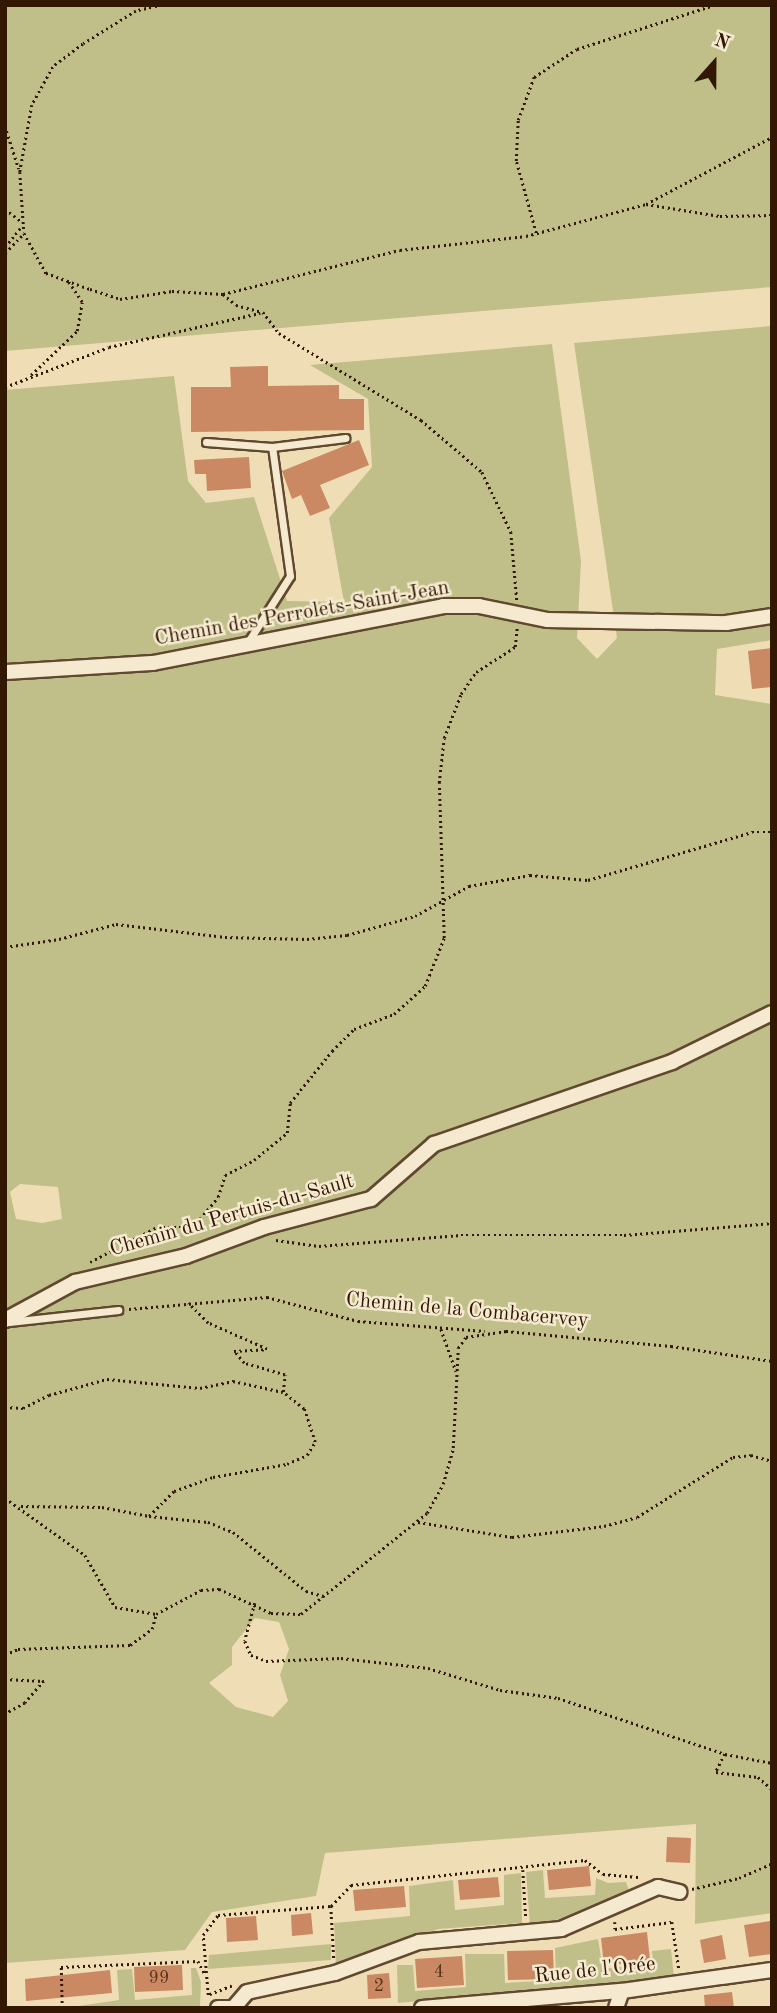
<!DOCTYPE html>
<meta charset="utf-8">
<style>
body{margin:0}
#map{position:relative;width:777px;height:2013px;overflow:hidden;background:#efdeb5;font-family:"Old Standard TT",serif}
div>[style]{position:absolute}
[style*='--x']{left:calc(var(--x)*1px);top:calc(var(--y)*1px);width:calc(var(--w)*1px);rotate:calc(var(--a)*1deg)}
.green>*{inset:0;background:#c0bf89}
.building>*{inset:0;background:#cb8963}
.path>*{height:2.5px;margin-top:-1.25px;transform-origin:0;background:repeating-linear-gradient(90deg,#321703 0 2px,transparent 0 5.5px)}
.roads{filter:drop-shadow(2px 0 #614930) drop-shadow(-2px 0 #614930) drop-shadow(0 2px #614930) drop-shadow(0 -2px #614930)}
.lane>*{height:7px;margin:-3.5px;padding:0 3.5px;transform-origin:3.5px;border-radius:3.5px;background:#f5eacf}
.street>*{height:14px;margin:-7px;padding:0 7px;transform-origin:7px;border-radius:7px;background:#f5eacf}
span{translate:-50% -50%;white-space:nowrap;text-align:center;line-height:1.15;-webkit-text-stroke:5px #f5eacf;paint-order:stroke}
.number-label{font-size:18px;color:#58341b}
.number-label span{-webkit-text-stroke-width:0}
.street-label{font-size:21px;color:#321703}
.frame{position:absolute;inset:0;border:7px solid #321703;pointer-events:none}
.north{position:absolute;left:679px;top:28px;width:70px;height:70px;-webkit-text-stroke:5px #f5eacf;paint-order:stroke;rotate:21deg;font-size:19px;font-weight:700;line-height:28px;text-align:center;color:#321703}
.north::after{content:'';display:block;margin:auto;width:24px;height:32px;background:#321703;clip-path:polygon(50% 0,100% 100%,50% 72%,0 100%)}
</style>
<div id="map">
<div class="green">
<i style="clip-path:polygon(5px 5px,772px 5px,772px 287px,5px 351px)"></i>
<i style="clip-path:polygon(evenodd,772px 326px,772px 640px,717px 649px,715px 695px,772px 704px,772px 1913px,695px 1924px,696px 1824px,325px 1853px,316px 1896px,212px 1912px,185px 1950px,5px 1963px,5px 390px,174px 376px,188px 481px,206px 503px,254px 497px,287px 601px,344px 602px,329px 518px,372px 467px,368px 399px,310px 365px,552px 344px,581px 561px,577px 638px,597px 659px,617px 638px,574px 343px,772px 326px,20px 1184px,58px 1187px,62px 1219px,42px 1223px,16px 1219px,10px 1192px,20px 1184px,772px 326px,255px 1618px,279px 1622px,289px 1649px,280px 1675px,288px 1701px,273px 1717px,236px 1707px,209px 1683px,232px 1665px,232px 1647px,255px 1618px)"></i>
<i style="clip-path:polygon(543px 1870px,545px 1898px,595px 1895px,596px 1878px,608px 1883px,626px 1882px,629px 1891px,576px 1915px,530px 1926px,526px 1872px)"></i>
<i style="clip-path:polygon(521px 1873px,522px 1923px,439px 1929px,384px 1945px,336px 1966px,334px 1923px,410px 1916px,409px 1886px,453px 1880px,455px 1910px,504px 1905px,504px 1875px)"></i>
<i style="clip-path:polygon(598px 1939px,603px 1969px,653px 1963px,652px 1951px,671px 1949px,674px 1978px,398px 2003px,397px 1965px,413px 1965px,415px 1991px,466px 1987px,465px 1954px,504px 1954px,505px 1983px,556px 1980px,555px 1948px)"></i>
<i style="clip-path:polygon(331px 1944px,331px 1960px,208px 1969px,209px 1955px)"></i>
<i style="clip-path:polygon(191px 1968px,196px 1968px,201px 1982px,200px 2008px,65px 2008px,119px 2000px,117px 1970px,132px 1969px,135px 2000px,192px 1995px)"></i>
</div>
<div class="building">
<i style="clip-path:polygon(268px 366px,268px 386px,339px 385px,339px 399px,364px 399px,364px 430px,191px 432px,191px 387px,231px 387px,230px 367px)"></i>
<i style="clip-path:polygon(359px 440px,369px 465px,320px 485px,330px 508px,310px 516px,301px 495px,292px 499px,282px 471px)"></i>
<i style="clip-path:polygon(249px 457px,251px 488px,207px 491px,206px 474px,195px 474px,194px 460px)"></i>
<i style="clip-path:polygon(772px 648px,772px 687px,752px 689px,748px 651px)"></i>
<i style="clip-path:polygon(667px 1837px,691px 1838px,690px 1863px,666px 1862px)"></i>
<i style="clip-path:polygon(589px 1866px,591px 1886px,549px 1890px,547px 1870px)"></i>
<i style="clip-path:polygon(498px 1877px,500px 1897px,460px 1900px,458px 1880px)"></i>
<i style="clip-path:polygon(404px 1886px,406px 1907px,355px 1911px,353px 1890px)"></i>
<i style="clip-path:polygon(311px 1913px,313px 1934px,292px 1936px,291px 1915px)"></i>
<i style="clip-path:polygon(256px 1916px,258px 1940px,227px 1942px,226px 1918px)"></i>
<i style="clip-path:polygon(770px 1921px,772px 1954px,749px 1957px,744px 1925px)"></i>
<i style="clip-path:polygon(647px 1932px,650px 1960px,604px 1966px,601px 1938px)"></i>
<i style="clip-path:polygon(722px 1935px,726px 1959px,704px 1963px,700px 1940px)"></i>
<i style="clip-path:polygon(553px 1950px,554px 1979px,508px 1980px,507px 1951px)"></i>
<i style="clip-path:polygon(462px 1956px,464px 1985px,417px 1988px,415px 1959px)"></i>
<i style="clip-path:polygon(182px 1965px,183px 1990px,135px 1992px,134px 1967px)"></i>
<i style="clip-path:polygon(110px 1970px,112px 1993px,26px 2001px,25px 1979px)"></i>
<i style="clip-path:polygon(389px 1973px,391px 1998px,368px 1999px,367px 1975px)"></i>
<i style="clip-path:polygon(732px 1992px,734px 2008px,705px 2008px,704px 1995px)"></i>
</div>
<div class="path">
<i style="--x:162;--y:5;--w:27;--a:167"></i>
<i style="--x:136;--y:11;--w:62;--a:148.1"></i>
<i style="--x:83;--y:44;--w:38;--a:143"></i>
<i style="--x:53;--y:67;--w:43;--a:118.9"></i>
<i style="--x:32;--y:105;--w:68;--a:100.2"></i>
<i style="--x:20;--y:172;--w:61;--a:86.2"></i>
<i style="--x:24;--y:233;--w:46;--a:61.2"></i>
<i style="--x:46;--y:273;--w:47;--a:20"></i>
<i style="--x:90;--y:289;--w:32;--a:18"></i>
<i style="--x:120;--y:299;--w:53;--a:-8.7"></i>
<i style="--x:172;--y:291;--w:51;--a:3.4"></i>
<i style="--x:223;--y:294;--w:182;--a:-14"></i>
<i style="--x:400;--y:250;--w:127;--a:-6.3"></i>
<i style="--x:526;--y:236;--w:124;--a:-14.9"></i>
<i style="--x:646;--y:204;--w:75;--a:9.2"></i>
<i style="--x:720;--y:216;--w:52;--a:-1.1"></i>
<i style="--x:5;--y:126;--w:45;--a:72"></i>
<i style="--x:646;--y:204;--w:143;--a:-28"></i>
<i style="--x:5;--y:209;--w:21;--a:37"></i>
<i style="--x:536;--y:233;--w:75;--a:-105.5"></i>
<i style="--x:516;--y:161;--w:41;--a:-87.2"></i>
<i style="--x:518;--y:120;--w:46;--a:-69.6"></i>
<i style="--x:534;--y:77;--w:51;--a:-33.1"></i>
<i style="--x:577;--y:49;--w:144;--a:-17.8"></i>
<i style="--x:5;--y:247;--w:27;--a:-51"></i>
<i style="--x:5;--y:253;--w:28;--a:-46"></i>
<i style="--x:223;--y:294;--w:17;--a:40"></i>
<i style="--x:236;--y:305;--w:28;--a:15"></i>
<i style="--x:263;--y:312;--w:26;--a:53"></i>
<i style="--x:279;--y:333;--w:167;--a:31.5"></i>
<i style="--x:421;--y:420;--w:80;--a:40.4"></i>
<i style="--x:482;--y:472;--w:67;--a:64.2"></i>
<i style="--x:511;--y:532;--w:68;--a:85"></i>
<i style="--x:31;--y:375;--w:64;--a:-43.7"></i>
<i style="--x:77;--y:331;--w:29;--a:-80"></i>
<i style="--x:82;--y:302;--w:27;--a:-124"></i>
<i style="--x:5;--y:387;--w:111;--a:-21"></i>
<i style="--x:109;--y:347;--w:155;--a:-12.7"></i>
<i style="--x:5;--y:947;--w:55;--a:-8.4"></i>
<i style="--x:59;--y:939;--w:59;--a:-14.7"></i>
<i style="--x:116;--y:924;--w:110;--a:6.8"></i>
<i style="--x:225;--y:937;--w:82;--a:1.4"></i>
<i style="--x:307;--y:939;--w:40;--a:-5.7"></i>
<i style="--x:347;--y:935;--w:71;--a:-15.6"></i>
<i style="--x:415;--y:916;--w:62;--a:-29.1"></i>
<i style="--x:469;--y:886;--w:62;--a:-10.2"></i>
<i style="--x:530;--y:875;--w:58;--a:4.9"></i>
<i style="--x:588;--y:880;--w:171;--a:-16.3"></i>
<i style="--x:752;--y:832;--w:20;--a:0"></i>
<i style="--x:276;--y:1240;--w:43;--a:7.9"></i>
<i style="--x:319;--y:1246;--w:142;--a:-4.4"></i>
<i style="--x:461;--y:1235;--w:163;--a:0"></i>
<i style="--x:624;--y:1235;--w:148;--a:-4.6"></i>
<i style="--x:90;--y:1262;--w:76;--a:-27.6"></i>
<i style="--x:157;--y:1227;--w:36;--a:0"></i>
<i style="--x:193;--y:1227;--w:39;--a:-50"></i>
<i style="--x:218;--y:1197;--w:23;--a:-72"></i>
<i style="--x:225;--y:1175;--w:33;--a:-27"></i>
<i style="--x:254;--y:1160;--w:43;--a:-39.3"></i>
<i style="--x:287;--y:1133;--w:30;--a:-84"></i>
<i style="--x:290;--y:1103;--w:67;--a:-51.1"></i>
<i style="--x:332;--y:1051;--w:31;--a:-45"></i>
<i style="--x:354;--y:1029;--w:43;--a:-20.6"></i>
<i style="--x:394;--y:1014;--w:42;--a:-42.1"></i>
<i style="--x:425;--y:986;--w:52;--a:-68.4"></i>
<i style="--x:444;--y:938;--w:155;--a:-91.8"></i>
<i style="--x:439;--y:783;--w:45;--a:-83.7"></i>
<i style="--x:444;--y:738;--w:47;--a:-68.9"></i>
<i style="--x:461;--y:694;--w:27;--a:-56"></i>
<i style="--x:476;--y:672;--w:46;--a:-32.7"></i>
<i style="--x:515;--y:647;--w:19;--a:-84"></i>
<i style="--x:129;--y:1309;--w:139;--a:-5"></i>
<i style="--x:267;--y:1297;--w:94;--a:14.8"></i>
<i style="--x:358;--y:1321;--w:127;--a:4.5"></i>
<i style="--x:441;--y:1329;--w:45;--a:70.3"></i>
<i style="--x:506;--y:1331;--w:166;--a:5.2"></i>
<i style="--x:671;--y:1346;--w:102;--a:8.4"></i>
<i style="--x:5;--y:1407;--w:18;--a:3"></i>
<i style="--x:23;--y:1408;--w:29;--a:-27"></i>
<i style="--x:49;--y:1395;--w:60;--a:-15.4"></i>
<i style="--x:107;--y:1379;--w:93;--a:5.5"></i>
<i style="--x:200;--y:1388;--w:34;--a:-12"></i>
<i style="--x:233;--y:1381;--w:51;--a:12.4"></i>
<i style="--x:283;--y:1392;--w:17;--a:-83"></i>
<i style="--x:285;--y:1375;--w:43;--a:-163.7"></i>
<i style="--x:244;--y:1363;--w:16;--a:-130"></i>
<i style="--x:234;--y:1351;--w:33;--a:-3"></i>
<i style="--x:267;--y:1349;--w:64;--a:-156.2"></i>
<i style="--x:208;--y:1323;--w:28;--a:-135"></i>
<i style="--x:5;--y:1498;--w:98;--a:35.5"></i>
<i style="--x:85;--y:1555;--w:60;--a:60"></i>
<i style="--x:115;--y:1607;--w:42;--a:9.7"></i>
<i style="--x:156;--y:1614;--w:51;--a:-28.1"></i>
<i style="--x:201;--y:1590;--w:18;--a:-3"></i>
<i style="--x:219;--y:1589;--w:57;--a:24.8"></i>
<i style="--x:271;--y:1613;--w:30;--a:2"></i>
<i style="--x:301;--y:1614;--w:161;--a:-38.7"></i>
<i style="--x:427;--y:1513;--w:33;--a:-61"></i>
<i style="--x:443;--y:1484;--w:37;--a:-74"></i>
<i style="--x:453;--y:1448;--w:100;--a:-87.1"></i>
<i style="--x:458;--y:1348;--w:14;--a:-54"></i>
<i style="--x:466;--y:1337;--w:41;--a:-8.3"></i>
<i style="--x:21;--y:1506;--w:81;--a:0.7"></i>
<i style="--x:102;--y:1507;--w:48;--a:10.8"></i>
<i style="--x:149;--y:1516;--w:35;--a:-45"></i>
<i style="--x:174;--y:1491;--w:41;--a:-19.7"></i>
<i style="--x:213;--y:1477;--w:75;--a:-10"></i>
<i style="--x:287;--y:1464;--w:22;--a:-24"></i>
<i style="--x:307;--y:1455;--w:15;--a:-58"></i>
<i style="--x:315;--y:1442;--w:35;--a:-108"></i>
<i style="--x:304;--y:1409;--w:27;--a:-141"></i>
<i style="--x:149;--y:1516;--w:59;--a:5.8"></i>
<i style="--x:208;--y:1522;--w:27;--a:22"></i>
<i style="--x:233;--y:1532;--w:94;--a:38.9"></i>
<i style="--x:306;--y:1591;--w:19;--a:16"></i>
<i style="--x:418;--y:1522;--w:95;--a:9.1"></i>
<i style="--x:512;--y:1537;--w:93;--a:-6.8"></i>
<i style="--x:604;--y:1526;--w:34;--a:-15"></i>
<i style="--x:637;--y:1517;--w:113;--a:-32"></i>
<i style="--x:733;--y:1457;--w:18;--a:-6"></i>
<i style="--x:751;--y:1455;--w:22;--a:16"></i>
<i style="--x:255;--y:1603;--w:39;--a:105"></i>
<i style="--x:245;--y:1641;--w:15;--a:67"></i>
<i style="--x:251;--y:1655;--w:16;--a:22"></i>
<i style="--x:266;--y:1661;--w:75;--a:-2.3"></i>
<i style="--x:341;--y:1658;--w:88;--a:6.6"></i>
<i style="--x:428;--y:1668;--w:75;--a:17"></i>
<i style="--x:500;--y:1690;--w:59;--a:7.9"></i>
<i style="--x:558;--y:1698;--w:176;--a:18.5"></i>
<i style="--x:725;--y:1754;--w:48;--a:10.8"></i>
<i style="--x:5;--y:1655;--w:14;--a:-25"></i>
<i style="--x:18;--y:1649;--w:112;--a:-2"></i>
<i style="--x:130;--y:1645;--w:27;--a:-36"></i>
<i style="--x:152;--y:1629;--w:16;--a:-75"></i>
<i style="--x:5;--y:1679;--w:39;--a:3"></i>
<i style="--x:44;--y:1681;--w:29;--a:131"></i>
<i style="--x:25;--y:1703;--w:23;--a:151"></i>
<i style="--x:725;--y:1754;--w:20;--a:117"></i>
<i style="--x:716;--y:1772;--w:42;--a:6.8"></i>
<i style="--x:758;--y:1777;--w:18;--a:41"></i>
<i style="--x:523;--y:1870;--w:49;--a:86.5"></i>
<i style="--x:692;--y:1889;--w:48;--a:-13.2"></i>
<i style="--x:739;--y:1878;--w:36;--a:-24"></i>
<i style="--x:331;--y:1906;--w:53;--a:86.8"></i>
<i style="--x:615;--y:1922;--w:7;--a:90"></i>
<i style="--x:615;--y:1929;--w:57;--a:-7"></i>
<i style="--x:672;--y:1922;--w:48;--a:81.5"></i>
<i style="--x:232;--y:1986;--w:26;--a:159"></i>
<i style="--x:208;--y:1995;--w:60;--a:-94.8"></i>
<i style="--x:203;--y:1935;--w:25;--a:-53"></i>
<i style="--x:218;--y:1915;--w:113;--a:-4.6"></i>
<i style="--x:331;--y:1906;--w:29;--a:-46"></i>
<i style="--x:351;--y:1885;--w:235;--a:-6.1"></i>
<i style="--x:585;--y:1860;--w:23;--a:38"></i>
<i style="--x:603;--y:1874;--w:38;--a:5"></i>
<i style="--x:62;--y:2008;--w:41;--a:-91.4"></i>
<i style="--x:61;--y:1967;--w:137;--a:-2.5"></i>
<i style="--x:198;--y:1961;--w:15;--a:62"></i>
</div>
<div class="roads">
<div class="lane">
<i style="--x:206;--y:442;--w:66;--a:4.3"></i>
<i style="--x:272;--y:447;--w:74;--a:-7"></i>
<i style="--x:248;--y:642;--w:78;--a:-57.5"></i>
<i style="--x:290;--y:576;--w:130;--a:-97.9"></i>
<i style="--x:9;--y:1322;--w:110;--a:-6.3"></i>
</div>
<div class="street">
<i style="--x:5;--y:672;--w:148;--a:-3.5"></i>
<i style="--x:153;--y:663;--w:296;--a:-11.1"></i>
<i style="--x:443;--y:606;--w:36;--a:0"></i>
<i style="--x:479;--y:606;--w:69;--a:11.6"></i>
<i style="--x:547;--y:620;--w:179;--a:1"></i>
<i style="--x:726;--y:623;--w:47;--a:-8.7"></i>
<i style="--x:5;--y:1320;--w:80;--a:-28.5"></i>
<i style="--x:75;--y:1282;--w:114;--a:-13.2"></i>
<i style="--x:186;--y:1256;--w:83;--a:-20.4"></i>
<i style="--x:264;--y:1227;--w:111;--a:-14.7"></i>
<i style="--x:371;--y:1199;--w:84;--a:-41.1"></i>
<i style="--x:434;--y:1144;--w:252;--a:-19"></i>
<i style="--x:672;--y:1062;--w:111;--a:-26.1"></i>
<i style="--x:235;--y:2006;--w:18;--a:-49"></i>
<i style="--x:247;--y:1992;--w:90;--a:-12.2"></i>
<i style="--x:335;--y:1973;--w:90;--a:-20.3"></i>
<i style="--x:419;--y:1942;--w:143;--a:-5.2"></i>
<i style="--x:561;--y:1929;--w:106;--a:-23.4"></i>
<i style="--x:658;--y:1887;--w:22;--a:13"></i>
<i style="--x:218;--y:2008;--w:20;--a:0"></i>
<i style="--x:422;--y:2008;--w:201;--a:-4.9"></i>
<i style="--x:622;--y:1991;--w:151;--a:-8"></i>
<i style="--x:616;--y:2008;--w:18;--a:-71"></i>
</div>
</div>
<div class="number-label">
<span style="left:439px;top:1972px">4</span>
<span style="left:159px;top:1978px">99</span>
<span style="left:379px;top:1986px">2</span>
</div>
<div class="street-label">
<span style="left:302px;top:614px;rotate:-10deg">Chemin des Perrolets-Saint-Jean</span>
<span style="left:232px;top:1216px;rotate:-16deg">Chemin du Pertuis-du-Sault</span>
<span style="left:467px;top:1311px;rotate:5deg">Chemin de la Combacervey</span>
<span style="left:595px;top:1971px;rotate:-6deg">Rue de l'Orée</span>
</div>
<div class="frame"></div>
<div class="north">N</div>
</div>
